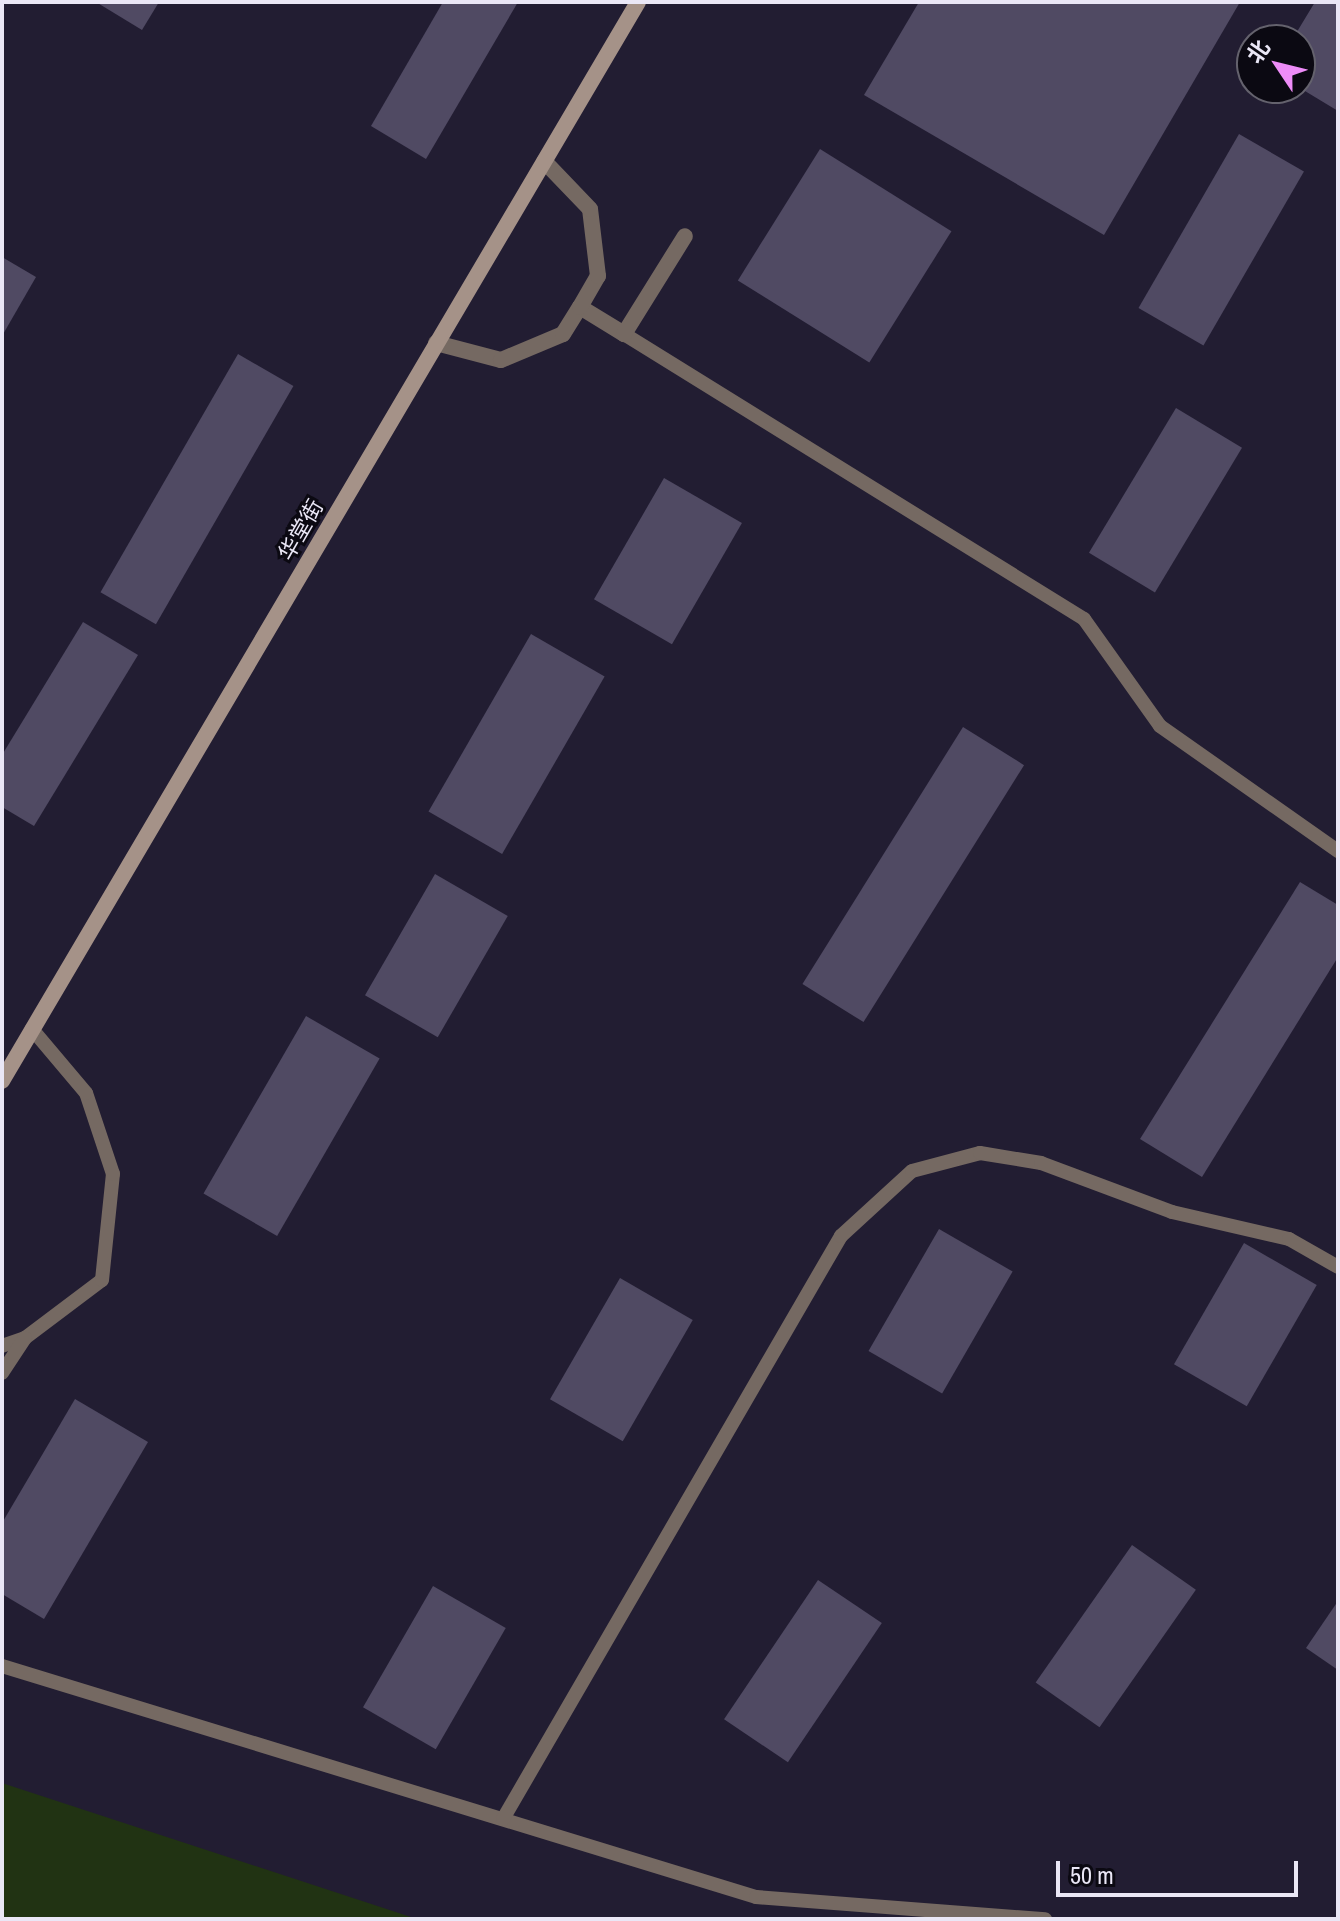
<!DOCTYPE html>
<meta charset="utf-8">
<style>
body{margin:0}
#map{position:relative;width:1340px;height:1921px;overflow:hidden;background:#221d32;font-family:"Archivo Narrow","Noto Sans SC",sans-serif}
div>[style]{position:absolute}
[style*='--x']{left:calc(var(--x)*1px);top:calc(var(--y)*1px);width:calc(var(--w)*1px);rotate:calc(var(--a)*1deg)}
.green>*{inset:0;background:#213313}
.building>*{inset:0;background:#504a63;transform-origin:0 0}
.lane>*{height:14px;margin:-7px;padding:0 7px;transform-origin:7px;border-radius:7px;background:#756962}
.street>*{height:16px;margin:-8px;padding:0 8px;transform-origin:8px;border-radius:8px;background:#756962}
.secondary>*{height:16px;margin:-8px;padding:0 8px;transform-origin:8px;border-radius:8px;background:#a59288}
span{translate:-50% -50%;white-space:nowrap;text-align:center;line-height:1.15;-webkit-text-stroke:6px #0b0912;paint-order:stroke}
.street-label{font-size:22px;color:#eae7f6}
.frame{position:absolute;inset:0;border:4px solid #eae7f6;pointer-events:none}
.north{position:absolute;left:1236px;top:24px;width:80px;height:80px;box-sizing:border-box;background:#0b0912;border:2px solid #64626d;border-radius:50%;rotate:305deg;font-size:22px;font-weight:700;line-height:32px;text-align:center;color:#eae7f6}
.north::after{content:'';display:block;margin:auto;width:28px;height:36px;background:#ee8cf8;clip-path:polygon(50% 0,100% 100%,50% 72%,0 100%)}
.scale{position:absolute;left:1056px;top:1861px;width:242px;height:36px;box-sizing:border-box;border:4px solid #eae7f6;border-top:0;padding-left:10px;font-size:24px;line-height:28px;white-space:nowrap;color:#eae7f6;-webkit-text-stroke:6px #0b0912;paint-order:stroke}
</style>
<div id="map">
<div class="green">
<i style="clip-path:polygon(2px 1783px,417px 1919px,2px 1919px)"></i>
</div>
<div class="building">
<i style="clip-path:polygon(96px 2px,159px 2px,142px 30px)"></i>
<i style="clip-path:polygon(443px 2px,518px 2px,426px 159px,371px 126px)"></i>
<i style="clip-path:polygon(919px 2px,1240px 2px,1104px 235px,864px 95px)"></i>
<i style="clip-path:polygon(1315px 2px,1338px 2px,1338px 111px,1300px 88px,1300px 40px,1292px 40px)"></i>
<i style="left:1239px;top:134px;width:75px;height:201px;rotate:30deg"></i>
<i style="left:820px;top:149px;width:155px;height:155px;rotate:32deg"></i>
<i style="clip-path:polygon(2px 257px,36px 277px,2px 336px)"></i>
<i style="left:238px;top:354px;width:64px;height:275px;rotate:30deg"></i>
<i style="left:1176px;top:408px;width:77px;height:169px;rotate:31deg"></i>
<i style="left:664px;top:478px;width:90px;height:140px;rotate:30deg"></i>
<i style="clip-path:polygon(83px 622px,138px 655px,34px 826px,2px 807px,2px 755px)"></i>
<i style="left:531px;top:634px;width:85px;height:205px;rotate:30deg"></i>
<i style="left:963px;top:727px;width:72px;height:303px;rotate:32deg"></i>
<i style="left:435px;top:874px;width:84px;height:140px;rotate:30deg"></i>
<i style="clip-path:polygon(1300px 882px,1338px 905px,1338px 957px,1202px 1177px,1140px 1139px)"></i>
<i style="left:306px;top:1016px;width:85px;height:205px;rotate:30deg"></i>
<i style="left:939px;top:1229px;width:85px;height:141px;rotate:30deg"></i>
<i style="left:1244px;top:1243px;width:84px;height:140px;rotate:30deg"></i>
<i style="left:620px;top:1278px;width:84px;height:140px;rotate:30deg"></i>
<i style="clip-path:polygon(75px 1399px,148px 1442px,44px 1619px,2px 1594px,2px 1523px)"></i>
<i style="left:1132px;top:1545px;width:78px;height:168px;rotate:35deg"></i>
<i style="left:818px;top:1580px;width:77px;height:168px;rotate:34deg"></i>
<i style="left:433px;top:1586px;width:84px;height:140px;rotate:30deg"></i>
<i style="clip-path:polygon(1338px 1601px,1338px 1670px,1306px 1648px)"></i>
</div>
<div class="lane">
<i style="--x:624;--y:334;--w:541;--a:31.78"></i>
<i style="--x:1084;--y:619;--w:131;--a:54.6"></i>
<i style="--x:1160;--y:726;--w:218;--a:35.1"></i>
<i style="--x:2;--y:1346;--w:24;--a:-19"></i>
<i style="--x:25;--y:1338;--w:96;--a:-37"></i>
<i style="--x:102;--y:1280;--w:107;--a:-84.1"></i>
<i style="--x:113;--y:1174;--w:85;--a:-108.4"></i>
<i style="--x:86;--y:1093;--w:84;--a:-130.2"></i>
<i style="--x:2;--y:1373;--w:42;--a:-56.7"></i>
<i style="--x:2;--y:1666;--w:789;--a:17.03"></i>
<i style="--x:756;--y:1897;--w:290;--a:4.4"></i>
<i style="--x:503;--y:1819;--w:674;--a:-59.9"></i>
<i style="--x:841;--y:1236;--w:96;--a:-42.5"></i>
<i style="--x:912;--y:1171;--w:70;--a:-14.8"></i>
<i style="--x:980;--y:1153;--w:62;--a:9.3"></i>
<i style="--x:1041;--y:1163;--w:140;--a:20.5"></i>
<i style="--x:1172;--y:1212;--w:120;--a:13"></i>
<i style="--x:1289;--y:1239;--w:56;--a:29.7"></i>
</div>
<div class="street">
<i style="--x:580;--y:307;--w:52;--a:31.5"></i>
<i style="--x:624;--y:334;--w:115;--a:-58.1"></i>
<i style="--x:436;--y:343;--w:67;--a:14.7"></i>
<i style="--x:501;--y:360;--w:67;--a:-22.8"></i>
<i style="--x:563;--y:334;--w:32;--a:-58"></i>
<i style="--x:580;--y:307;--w:36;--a:-60"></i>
<i style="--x:598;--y:276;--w:67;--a:-96.8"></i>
<i style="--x:590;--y:209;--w:66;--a:-133.8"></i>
</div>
<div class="secondary">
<i style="--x:2;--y:1081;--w:1252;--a:-59.48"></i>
</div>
<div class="street-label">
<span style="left:301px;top:530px;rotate:-60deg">华堂街</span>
</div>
<div class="frame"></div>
<div class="north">北</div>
<div class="scale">50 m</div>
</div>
